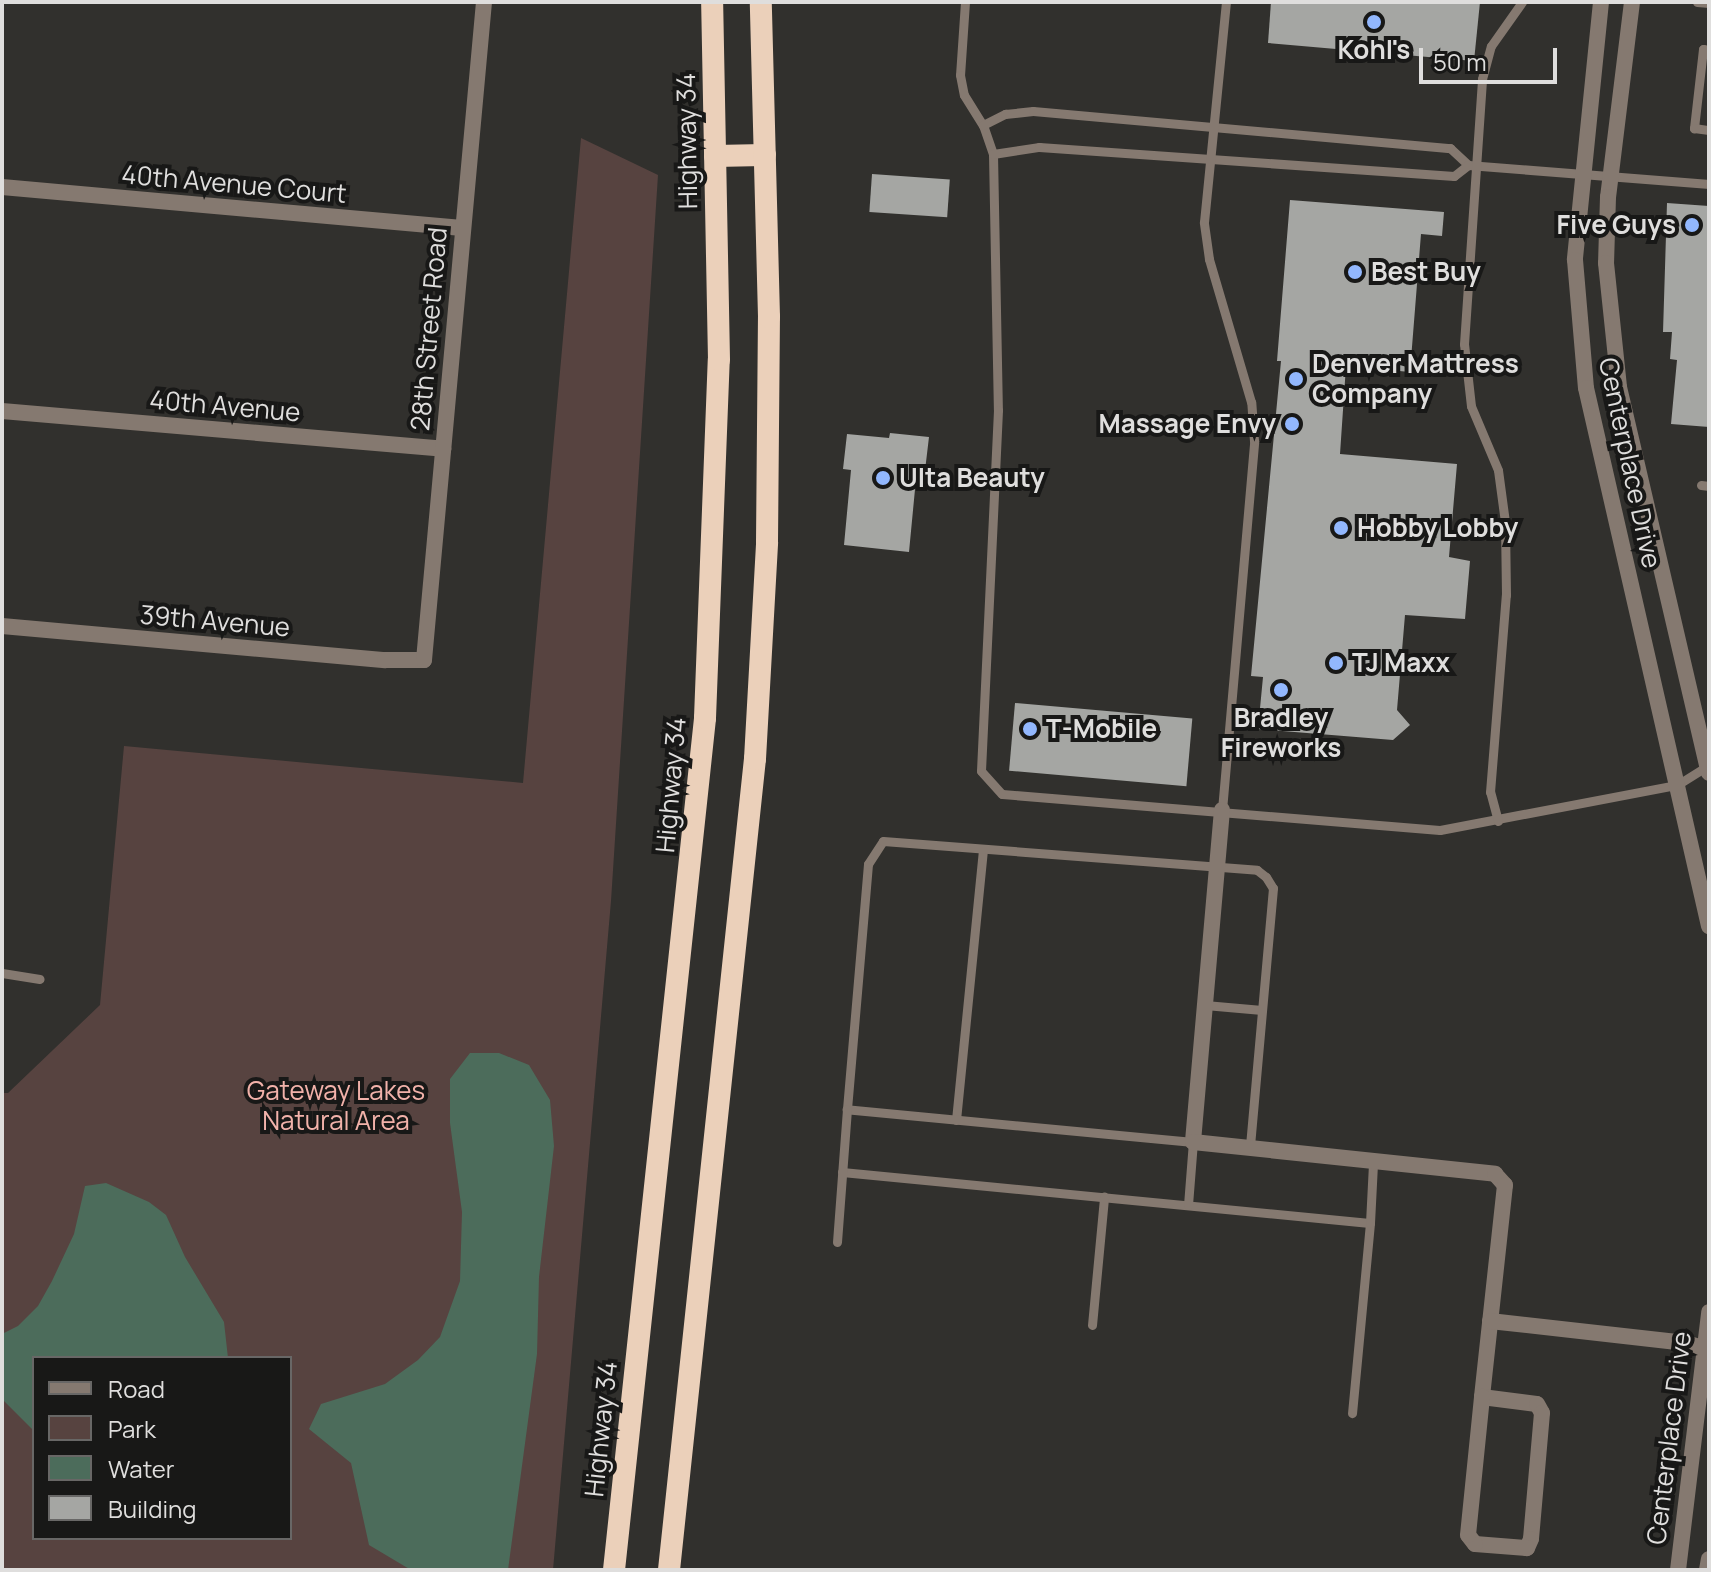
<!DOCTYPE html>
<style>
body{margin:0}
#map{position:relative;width:1711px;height:1572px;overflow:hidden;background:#31302d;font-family:Manrope,sans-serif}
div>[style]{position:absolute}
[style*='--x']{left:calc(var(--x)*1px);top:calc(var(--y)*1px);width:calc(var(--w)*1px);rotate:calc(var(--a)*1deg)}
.green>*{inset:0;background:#574340}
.water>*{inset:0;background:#4c6c5b}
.building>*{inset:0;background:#a5a6a3;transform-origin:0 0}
.service>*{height:9px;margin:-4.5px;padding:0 4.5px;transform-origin:4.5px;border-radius:4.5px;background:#857970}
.minor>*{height:16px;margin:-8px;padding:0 8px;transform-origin:8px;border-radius:8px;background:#857970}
.tertiary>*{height:16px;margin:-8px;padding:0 8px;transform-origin:8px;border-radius:8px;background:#857970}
.trunk>*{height:22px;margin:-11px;padding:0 11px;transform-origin:11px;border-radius:11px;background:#ebd0ba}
.dots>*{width:22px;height:22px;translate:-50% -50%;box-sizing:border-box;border:4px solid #181817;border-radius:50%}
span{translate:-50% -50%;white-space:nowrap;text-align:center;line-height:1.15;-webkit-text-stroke:8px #181817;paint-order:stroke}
.poi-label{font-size:26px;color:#dfdedd;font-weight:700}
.right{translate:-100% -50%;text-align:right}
.left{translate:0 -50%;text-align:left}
.street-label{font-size:26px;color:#dfdedd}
.park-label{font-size:26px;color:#f2b2aa}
.frame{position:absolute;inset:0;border:4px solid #dfdedd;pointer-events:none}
.legend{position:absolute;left:32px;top:1356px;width:260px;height:184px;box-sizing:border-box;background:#181817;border:2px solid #686766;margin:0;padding:10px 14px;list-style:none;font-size:24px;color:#dfdedd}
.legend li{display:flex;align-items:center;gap:16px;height:40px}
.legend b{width:40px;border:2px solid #686766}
.scale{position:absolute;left:1419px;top:48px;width:138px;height:36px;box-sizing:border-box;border:4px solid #dfdedd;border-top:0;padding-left:10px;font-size:24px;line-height:28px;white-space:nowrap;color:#dfdedd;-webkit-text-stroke:6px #181817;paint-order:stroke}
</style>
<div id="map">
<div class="green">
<i style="clip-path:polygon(evenodd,581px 138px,658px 175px,611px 901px,553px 1570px,2px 1570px,2px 1093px,8px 1093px,100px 1005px,124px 746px,523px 783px,581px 138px,34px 1358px,290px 1358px,290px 1538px,34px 1538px,34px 1358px)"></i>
</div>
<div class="water">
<i style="clip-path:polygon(470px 1053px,499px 1053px,529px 1065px,550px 1100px,554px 1146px,539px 1277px,537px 1354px,508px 1570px,411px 1570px,369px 1545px,351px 1463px,309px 1429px,321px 1404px,385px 1384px,418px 1360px,440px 1337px,460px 1281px,462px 1212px,450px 1123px,450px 1079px)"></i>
<i style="clip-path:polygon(106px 1183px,149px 1202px,166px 1215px,185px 1257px,224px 1322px,228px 1358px,34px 1358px,34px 1431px,2px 1399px,2px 1334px,18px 1326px,38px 1306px,52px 1281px,74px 1234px,85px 1186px)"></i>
</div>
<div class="building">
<i style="clip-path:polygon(1271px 2px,1480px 2px,1474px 61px,1268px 43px)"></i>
<i style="left:872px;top:174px;width:78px;height:38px;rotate:4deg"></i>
<i style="clip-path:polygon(1290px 200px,1444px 212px,1442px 236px,1421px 234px,1410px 372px,1346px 366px,1340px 454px,1457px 464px,1449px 557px,1470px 561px,1465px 619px,1405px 615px,1397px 710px,1410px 725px,1393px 740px,1258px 729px,1263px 677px,1251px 676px,1281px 361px,1277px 361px)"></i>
<i style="clip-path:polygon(1667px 203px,1709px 206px,1709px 427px,1671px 424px,1677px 360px,1670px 359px,1672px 332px,1663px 332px)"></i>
<i style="clip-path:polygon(890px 433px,929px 437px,924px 479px,916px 479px,909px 552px,844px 545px,851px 470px,843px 469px,847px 434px,889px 438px)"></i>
<i style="left:1015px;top:703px;width:178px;height:68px;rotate:5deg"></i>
</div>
<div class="service">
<i style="--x:965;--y:2;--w:73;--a:93.9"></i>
<i style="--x:960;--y:75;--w:20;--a:79"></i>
<i style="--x:964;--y:95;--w:36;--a:58"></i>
<i style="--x:983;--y:125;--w:31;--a:71"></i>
<i style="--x:993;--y:154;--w:256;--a:88.9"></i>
<i style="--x:998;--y:410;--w:361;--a:92.7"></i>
<i style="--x:981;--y:771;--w:31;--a:48"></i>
<i style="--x:1002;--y:794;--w:439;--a:4.7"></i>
<i style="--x:1440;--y:830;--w:241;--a:-10.8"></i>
<i style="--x:1677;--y:785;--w:38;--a:-32"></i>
<i style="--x:1697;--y:2;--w:12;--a:5"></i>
<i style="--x:1709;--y:50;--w:6;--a:-171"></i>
<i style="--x:1703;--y:49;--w:80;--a:96.5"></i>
<i style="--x:1694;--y:128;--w:15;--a:8"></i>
<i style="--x:983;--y:125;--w:25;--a:-27"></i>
<i style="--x:1005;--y:114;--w:28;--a:-6"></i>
<i style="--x:1033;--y:111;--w:419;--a:5.1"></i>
<i style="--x:1450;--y:148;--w:25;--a:43"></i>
<i style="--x:1468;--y:165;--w:242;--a:4.5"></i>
<i style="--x:993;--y:154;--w:47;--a:-8.7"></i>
<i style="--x:1039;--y:147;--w:416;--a:4"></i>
<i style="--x:1454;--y:176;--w:18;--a:-38"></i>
<i style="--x:1701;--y:485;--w:8;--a:7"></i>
<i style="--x:1222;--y:810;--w:370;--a:-85"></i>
<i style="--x:1254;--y:441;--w:39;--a:-94"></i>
<i style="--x:1251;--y:402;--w:149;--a:-106.4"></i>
<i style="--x:1209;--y:259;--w:37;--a:-98"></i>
<i style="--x:1204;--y:222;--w:221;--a:-84.3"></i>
<i style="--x:1498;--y:821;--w:30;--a:-105"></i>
<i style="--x:1490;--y:792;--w:198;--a:-85.4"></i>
<i style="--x:1506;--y:595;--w:73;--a:-90.8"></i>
<i style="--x:1505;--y:522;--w:52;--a:-97.7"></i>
<i style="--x:1498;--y:470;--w:69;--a:-112.9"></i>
<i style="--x:1471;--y:406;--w:62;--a:-96.4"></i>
<i style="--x:1464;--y:344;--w:266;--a:-86.1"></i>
<i style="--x:1482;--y:79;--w:34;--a:-75"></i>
<i style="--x:1491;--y:46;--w:54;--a:-54.8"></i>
<i style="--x:2;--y:973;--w:38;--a:9"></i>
<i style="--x:1205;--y:1005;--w:57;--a:5"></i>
<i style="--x:956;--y:1120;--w:271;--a:-84.3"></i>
<i style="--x:842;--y:1172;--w:530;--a:5.52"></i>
<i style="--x:1370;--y:1223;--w:191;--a:95.4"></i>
<i style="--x:1188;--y:1205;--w:63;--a:-85.5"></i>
<i style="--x:1193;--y:1142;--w:348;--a:-174.6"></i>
<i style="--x:847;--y:1109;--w:246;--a:-85.1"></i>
<i style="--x:868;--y:864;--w:27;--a:-57"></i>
<i style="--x:883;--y:841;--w:375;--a:4.4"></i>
<i style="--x:1257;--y:870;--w:11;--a:38"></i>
<i style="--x:1266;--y:877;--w:13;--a:58"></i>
<i style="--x:1273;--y:888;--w:261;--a:95.1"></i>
<i style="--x:1370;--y:1223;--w:60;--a:-87.1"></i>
<i style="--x:837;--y:1242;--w:133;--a:-85.7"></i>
<i style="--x:1092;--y:1325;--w:129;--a:-84.6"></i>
</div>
<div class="minor">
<i style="--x:2;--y:187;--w:462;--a:5.1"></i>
<i style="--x:2;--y:411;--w:443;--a:4.9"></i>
<i style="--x:2;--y:626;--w:385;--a:5.1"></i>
<i style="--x:385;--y:660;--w:39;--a:0"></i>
<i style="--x:424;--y:660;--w:661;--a:-84.79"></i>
<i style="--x:1222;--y:810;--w:333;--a:95"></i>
<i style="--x:1193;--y:1142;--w:304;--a:6"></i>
<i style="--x:1495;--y:1174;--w:15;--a:48"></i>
<i style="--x:1505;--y:1185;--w:213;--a:96.2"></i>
<i style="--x:1482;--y:1397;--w:55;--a:7.3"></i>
<i style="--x:1537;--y:1404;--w:10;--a:61"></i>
<i style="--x:1542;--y:1413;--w:126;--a:95"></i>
<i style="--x:1531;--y:1539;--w:10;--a:114"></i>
<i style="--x:1527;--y:1548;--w:52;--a:-175.6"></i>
<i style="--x:1475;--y:1544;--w:11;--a:-128"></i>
<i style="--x:1468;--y:1535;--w:139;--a:-84.2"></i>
<i style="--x:1490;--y:1321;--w:197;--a:6.4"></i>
<i style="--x:1686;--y:1343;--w:24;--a:17"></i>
</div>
<div class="tertiary">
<i style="--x:1601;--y:2;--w:259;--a:95.8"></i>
<i style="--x:1575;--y:260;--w:128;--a:85.1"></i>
<i style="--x:1586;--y:388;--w:552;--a:77.12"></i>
<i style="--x:1632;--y:2;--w:196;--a:97"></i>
<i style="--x:1608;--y:197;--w:66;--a:91.7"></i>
<i style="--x:1606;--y:263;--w:125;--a:84"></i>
<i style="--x:1619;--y:387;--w:396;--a:76.9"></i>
<i style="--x:1678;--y:1570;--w:260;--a:-83.1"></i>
<i style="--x:1707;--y:1570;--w:11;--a:-80"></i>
</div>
<div class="trunk">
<i style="--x:715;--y:156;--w:50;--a:-1.1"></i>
<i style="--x:614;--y:1570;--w:857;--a:-83.9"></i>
<i style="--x:705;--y:718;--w:358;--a:-87.8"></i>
<i style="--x:719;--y:360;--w:358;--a:-91.1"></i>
<i style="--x:669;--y:1570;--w:816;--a:-83.95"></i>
<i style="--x:755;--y:759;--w:217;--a:-86.8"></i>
<i style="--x:767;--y:542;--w:225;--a:-89.5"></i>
<i style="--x:769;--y:317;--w:315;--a:-91.5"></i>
</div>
<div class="dots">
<i style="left:1374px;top:22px;background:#92b7fd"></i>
<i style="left:1692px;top:225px;background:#92b7fd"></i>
<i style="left:1355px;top:272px;background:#92b7fd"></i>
<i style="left:1296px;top:379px;background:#92b7fd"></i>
<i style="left:1292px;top:424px;background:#92b7fd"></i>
<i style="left:883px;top:478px;background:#92b7fd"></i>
<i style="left:1341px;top:528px;background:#92b7fd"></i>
<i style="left:1336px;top:663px;background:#92b7fd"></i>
<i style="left:1281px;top:690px;background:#92b7fd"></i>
<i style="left:1030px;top:729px;background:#92b7fd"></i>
</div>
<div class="poi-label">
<span style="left:1374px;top:50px">Kohl's</span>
<span class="right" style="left:1676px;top:225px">Five Guys</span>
<span class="left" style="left:1371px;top:272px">Best Buy</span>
<span class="left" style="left:1312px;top:379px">Denver Mattress<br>Company</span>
<span class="right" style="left:1276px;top:424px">Massage Envy</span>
<span class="left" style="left:899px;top:478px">Ulta Beauty</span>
<span class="left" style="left:1357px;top:528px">Hobby Lobby</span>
<span class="left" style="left:1352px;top:663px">TJ Maxx</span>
<span style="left:1281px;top:733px">Bradley<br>Fireworks</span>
<span class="left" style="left:1046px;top:729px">T-Mobile</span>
</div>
<div class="street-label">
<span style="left:687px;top:141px;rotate:-91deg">Highway 34</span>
<span style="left:234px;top:184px;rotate:5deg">40th Avenue Court</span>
<span style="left:429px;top:329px;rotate:-85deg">28th Street Road</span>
<span style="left:225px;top:406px;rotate:5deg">40th Avenue</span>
<span style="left:1630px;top:463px;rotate:78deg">Centerplace Drive</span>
<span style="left:215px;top:621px;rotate:5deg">39th Avenue</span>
<span style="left:671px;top:785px;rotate:-85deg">Highway 34</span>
<span style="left:601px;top:1429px;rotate:-84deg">Highway 34</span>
<span style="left:1669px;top:1438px;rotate:-83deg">Centerplace Drive</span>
</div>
<div class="park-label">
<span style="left:336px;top:1106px">Gateway Lakes<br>Natural Area</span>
</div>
<div class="frame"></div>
<ul class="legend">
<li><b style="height:10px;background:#857970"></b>Road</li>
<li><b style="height:22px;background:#574340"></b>Park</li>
<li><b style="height:22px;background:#4c6c5b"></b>Water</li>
<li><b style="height:22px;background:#a5a6a3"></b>Building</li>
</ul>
<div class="scale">50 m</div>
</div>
